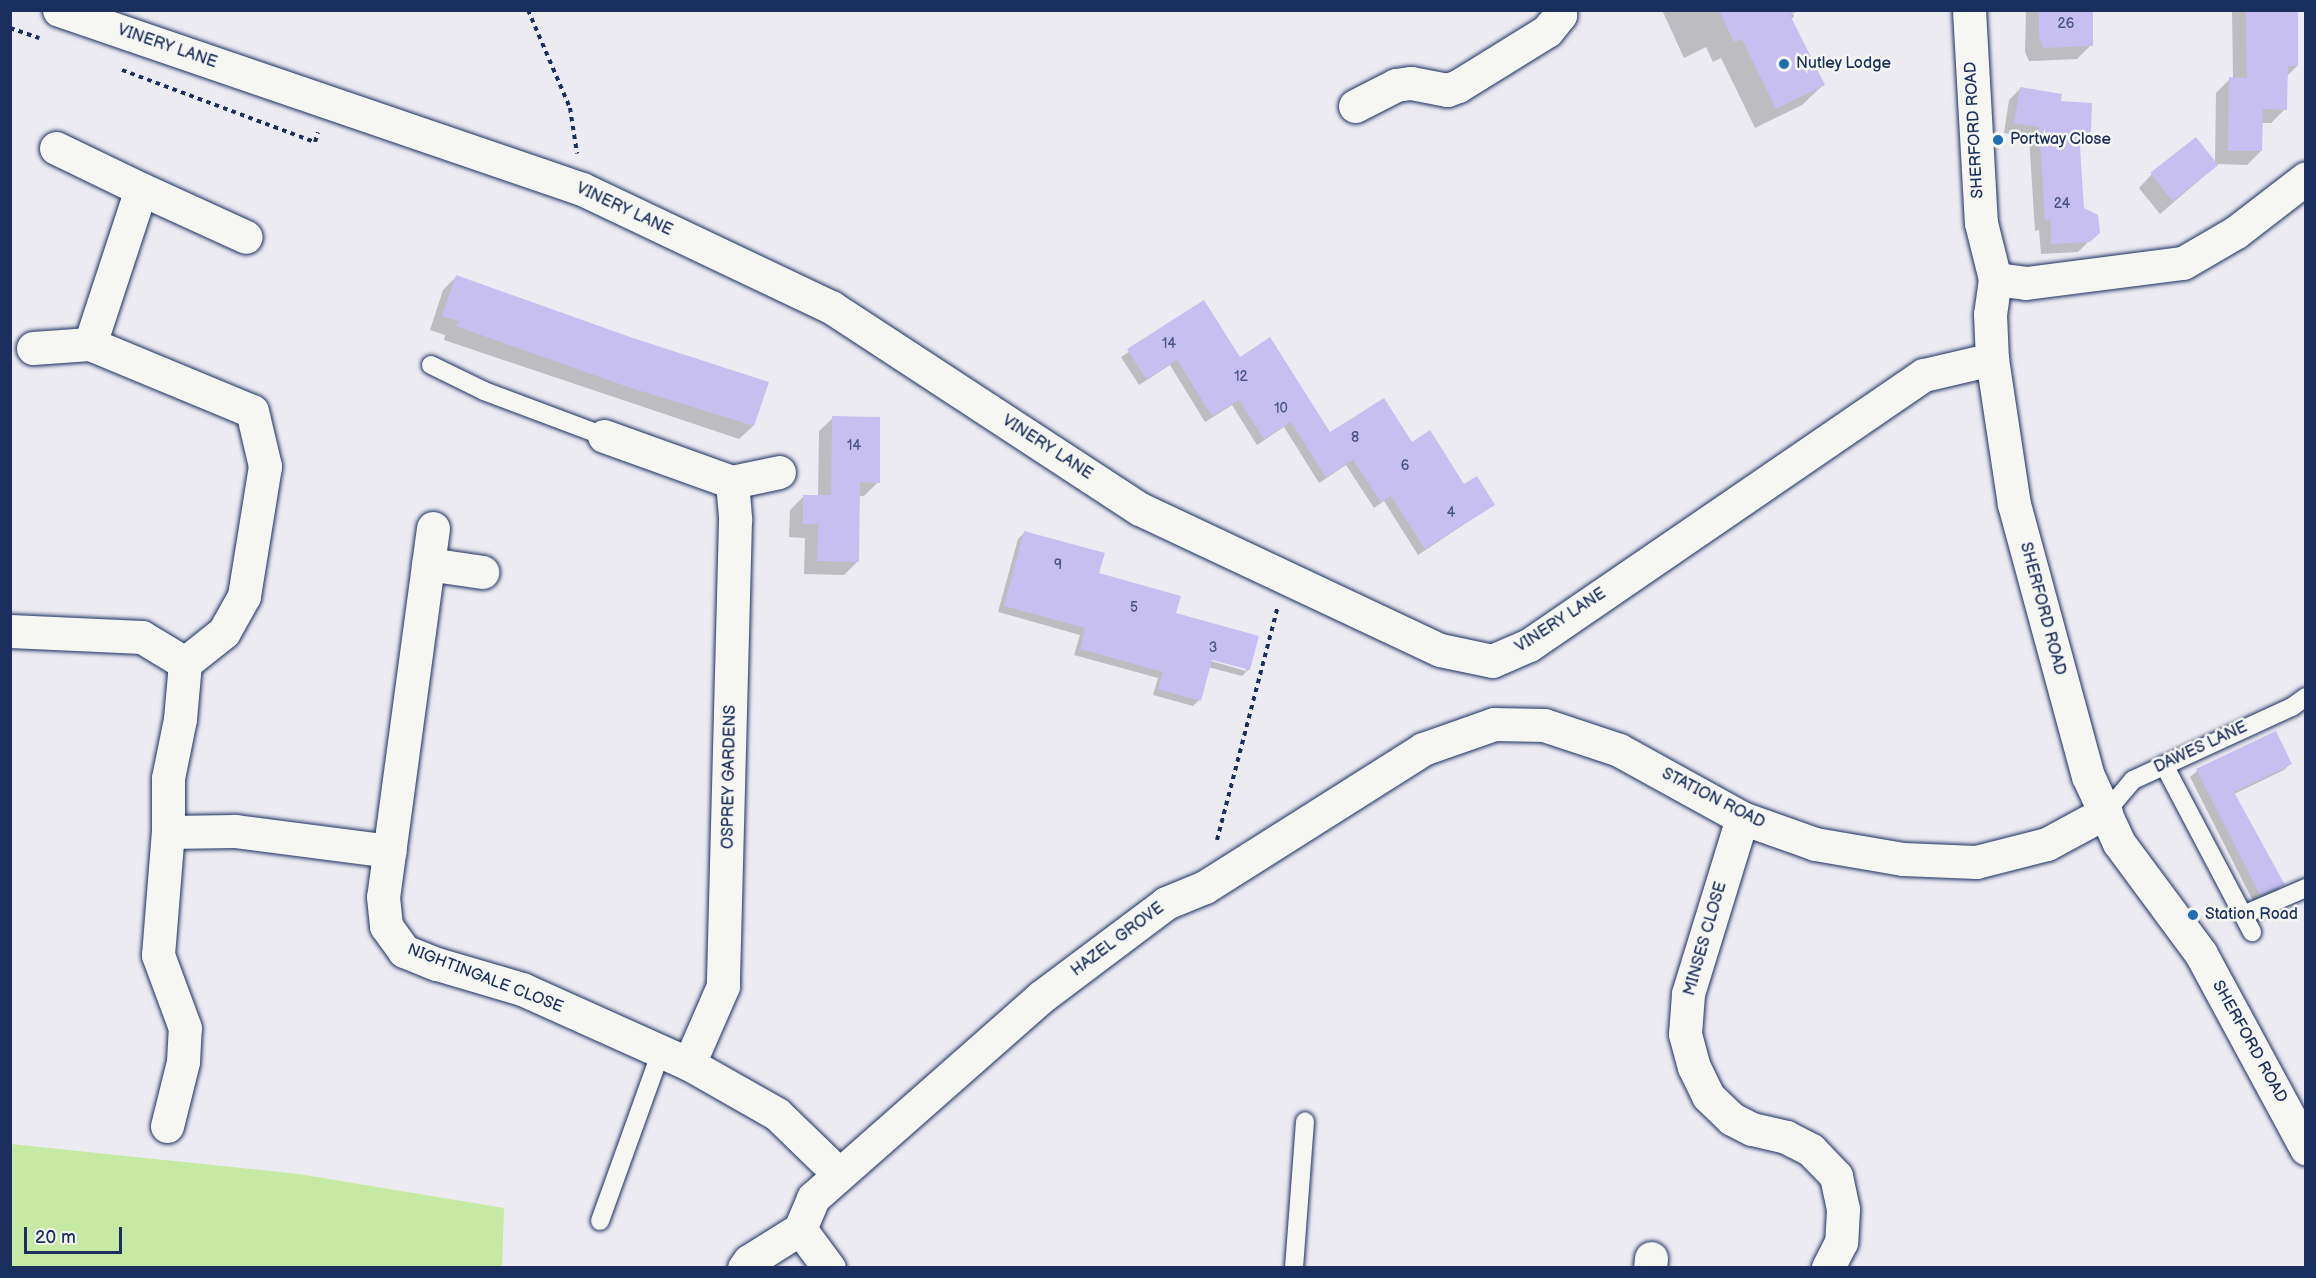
<!DOCTYPE html>
<style>
body{margin:0}
#map{position:relative;width:2316px;height:1278px;overflow:hidden;background:#edebf2;font-family:"Balsamiq Sans",sans-serif}
div>[style]{position:absolute}
[style*='--x']{left:calc(var(--x)*1px);top:calc(var(--y)*1px);width:calc(var(--w)*1px);rotate:calc(var(--a)*1deg)}
.green>*{inset:0;background:#c6eaa3}
.shadow>*{inset:0;background:#0003}
.building>*{inset:0;background:#c8bff1;transform-origin:0 0}
.path>*{height:4px;margin-top:-2px;transform-origin:0;background:repeating-linear-gradient(90deg,#1b2f5e 0 4.5px,transparent 0 9px)}
.roads{filter:drop-shadow(0 0 2px #1b2f5e) drop-shadow(0 0 2px #1b2f5e)}
.lane>*{height:18px;margin:-9px;padding:0 9px;transform-origin:9px;border-radius:9px;background:#f6f6f2}
.street>*{height:33px;margin:-16.5px;padding:0 16.5px;transform-origin:16.5px;border-radius:16.5px;background:#f6f6f2}
.dots>*{width:16px;height:16px;translate:-50% -50%;box-sizing:border-box;border:3px solid #f6f6f2;border-radius:50%}
span{translate:-50% -50%;white-space:nowrap;text-align:center;line-height:1.15;-webkit-text-stroke:5px #f6f6f2;paint-order:stroke}
.number-label{font-size:14px;color:#465383}
.number-label span{-webkit-text-stroke-width:0}
.street-label{font-size:16px;color:#1b2f5e}
.poi-label{font-size:16px;color:#1b2f5e}
.left{translate:0 -50%;text-align:left}
.frame{position:absolute;inset:0;border:12px solid #1b2f5e;pointer-events:none}
.scale{position:absolute;left:24px;top:1227px;width:98px;height:27px;box-sizing:border-box;border:3px solid #1b2f5e;border-top:0;padding-left:8px;font-size:18px;line-height:21px;white-space:nowrap;color:#1b2f5e;-webkit-text-stroke:4px #f6f6f2;paint-order:stroke}
</style>
<div id="map">
<div class="green">
<i style="clip-path:polygon(11px 1144px,299px 1174px,504px 1208px,502px 1267px,11px 1267px)"></i>
</div>
<div class="shadow">
<i style="clip-path:polygon(1662px 10px,1791px 10px,1794px 16px,1791px 20px,1823px 85px,1802px 105px,1755px 128px,1721px 58px,1713px 62px,1706px 47px,1684px 58px)"></i>
<i style="clip-path:polygon(2026px 10px,2092px 10px,2091px 45px,2077px 59px,2029px 61px,2025px 52px)"></i>
<i style="clip-path:polygon(2232px 10px,2297px 10px,2297px 66px,2286px 77px,2285px 109px,2271px 123px,2261px 123px,2261px 151px,2247px 165px,2218px 164px,2160px 214px,2139px 188px,2152px 174px,2215px 163px,2216px 93px,2230px 79px,2233px 79px)"></i>
<i style="clip-path:polygon(2020px 89px,2059px 103px,2090px 131px,2078px 142px,2083px 209px,2098px 232px,2078px 252px,2041px 254px,2039px 230px,2035px 231px,2029px 137px,2004px 133px,2009px 100px)"></i>
<i style="clip-path:polygon(456px 277px,633px 339px,767px 382px,753px 426px,739px 439px,444px 340px,445px 335px,430px 330px,443px 290px)"></i>
<i style="clip-path:polygon(1203px 303px,1239px 359px,1330px 434px,1411px 444px,1464px 486px,1493px 505px,1418px 555px,1384px 501px,1374px 508px,1346px 465px,1319px 483px,1284px 427px,1257px 445px,1232px 405px,1205px 422px,1170px 365px,1139px 385px,1121px 357px)"></i>
<i style="clip-path:polygon(833px 418px,878px 482px,864px 496px,858px 496px,858px 561px,844px 575px,804px 574px,805px 538px,789px 537px,790px 510px,804px 496px,818px 497px,819px 431px)"></i>
<i style="clip-path:polygon(evenodd,1025px 532px,1103px 554px,1097px 574px,1179px 597px,1174px 614px,1258px 637px,1249px 669px,1242px 676px,1208px 667px,1199px 700px,1193px 706px,1153px 695px,1158px 678px,1074px 655px,1080px 635px,998px 612px,1018px 539px,1025px 532px,1205px 656px,1246px 668px,1246px 671px,1204px 659px,1205px 656px)"></i>
<i style="clip-path:polygon(2276px 733px,2290px 764px,2284px 770px,2234px 794px,2283px 885px,2276px 891px,2253px 901px,2190px 777px,2197px 771px)"></i>
</div>
<div class="building">
<i style="clip-path:polygon(1719px 10px,1800px 10px,1790px 15px,1825px 85px,1776px 109px,1742px 39px,1734px 42px)"></i>
<i style="clip-path:polygon(2039px 10px,2093px 10px,2093px 46px,2043px 48px,2039px 37px)"></i>
<i style="clip-path:polygon(2246px 10px,2298px 10px,2298px 66px,2288px 66px,2287px 110px,2263px 109px,2262px 151px,2228px 151px,2229px 77px,2247px 78px)"></i>
<i style="clip-path:polygon(2020px 87px,2062px 94px,2061px 101px,2092px 103px,2091px 132px,2079px 132px,2084px 208px,2098px 215px,2100px 233px,2090px 242px,2051px 244px,2050px 220px,2045px 220px,2039px 127px,2014px 123px)"></i>
<i style="left:2196px;top:137px;width:36px;height:58px;rotate:52deg"></i>
<i style="clip-path:polygon(456px 275px,633px 338px,769px 382px,754px 426px,628px 387px,456px 326px,458px 321px,442px 316px)"></i>
<i style="clip-path:polygon(1204px 300px,1240px 357px,1270px 337px,1330px 432px,1384px 398px,1412px 442px,1430px 430px,1464px 484px,1477px 476px,1495px 505px,1425px 549px,1391px 496px,1381px 502px,1353px 460px,1326px 477px,1291px 422px,1264px 439px,1239px 400px,1212px 416px,1177px 360px,1146px 379px,1127px 349px)"></i>
<i style="clip-path:polygon(832px 416px,880px 417px,880px 483px,860px 482px,859px 562px,817px 561px,818px 524px,803px 524px,803px 495px,831px 495px)"></i>
<i style="clip-path:polygon(1024px 531px,1105px 553px,1099px 573px,1181px 596px,1176px 613px,1259px 636px,1250px 670px,1212px 660px,1201px 701px,1158px 689px,1163px 672px,1080px 649px,1085px 628px,1004px 606px)"></i>
<i style="clip-path:polygon(2276px 731px,2292px 764px,2234px 792px,2285px 885px,2260px 895px,2196px 769px)"></i>
</div>
<div class="path">
<i style="--x:528;--y:10;--w:107;--a:66.8"></i>
<i style="--x:570;--y:108;--w:46;--a:81.2"></i>
<i style="--x:10;--y:28;--w:31;--a:19"></i>
<i style="--x:122;--y:70;--w:206;--a:20.5"></i>
<i style="--x:315;--y:142;--w:10;--a:-73"></i>
<i style="--x:1217;--y:840;--w:239;--a:-75.4"></i>
</div>
<div class="roads">
<div class="lane">
<i style="--x:431;--y:365;--w:59;--a:26.1"></i>
<i style="--x:484;--y:391;--w:128;--a:20.6"></i>
<i style="--x:2164;--y:765;--w:189;--a:62.2"></i>
<i style="--x:2106;--y:812;--w:42;--a:-49.8"></i>
<i style="--x:2133;--y:780;--w:175;--a:-24.7"></i>
<i style="--x:2292;--y:707;--w:17;--a:-36"></i>
<i style="--x:2243;--y:915;--w:69;--a:-23.2"></i>
<i style="--x:600;--y:1221;--w:180;--a:-70.2"></i>
<i style="--x:1294;--y:1268;--w:147;--a:-85.7"></i>
</div>
<div class="street">
<i style="--x:59;--y:10;--w:553;--a:18.89"></i>
<i style="--x:582;--y:189;--w:276;--a:25.4"></i>
<i style="--x:831;--y:307;--w:369;--a:33.2"></i>
<i style="--x:1140;--y:509;--w:331;--a:25.2"></i>
<i style="--x:1440;--y:650;--w:53;--a:11.9"></i>
<i style="--x:1492;--y:661;--w:40;--a:-23.4"></i>
<i style="--x:1529;--y:645;--w:478;--a:-34.4"></i>
<i style="--x:1924;--y:375;--w:70;--a:-13.2"></i>
<i style="--x:1969;--y:10;--w:213;--a:86.8"></i>
<i style="--x:1981;--y:223;--w:58;--a:76"></i>
<i style="--x:1995;--y:279;--w:35;--a:98"></i>
<i style="--x:1990;--y:314;--w:45;--a:87.5"></i>
<i style="--x:1992;--y:359;--w:147;--a:81.4"></i>
<i style="--x:2014;--y:504;--w:282;--a:74.8"></i>
<i style="--x:2088;--y:776;--w:74;--a:65.2"></i>
<i style="--x:2119;--y:843;--w:138;--a:53.5"></i>
<i style="--x:2201;--y:954;--w:221;--a:61.6"></i>
<i style="--x:1355;--y:106;--w:46;--a:-27.1"></i>
<i style="--x:1396;--y:85;--w:15;--a:-8"></i>
<i style="--x:1411;--y:83;--w:37;--a:11"></i>
<i style="--x:1447;--y:90;--w:12;--a:-20"></i>
<i style="--x:1458;--y:86;--w:105;--a:-31.7"></i>
<i style="--x:1547;--y:31;--w:21;--a:-51"></i>
<i style="--x:1560;--y:15;--w:5;--a:-112"></i>
<i style="--x:56;--y:148;--w:94;--a:25.8"></i>
<i style="--x:1995;--y:279;--w:31;--a:7"></i>
<i style="--x:2026;--y:283;--w:158;--a:-7.3"></i>
<i style="--x:2183;--y:263;--w:61;--a:-30.3"></i>
<i style="--x:2236;--y:232;--w:88;--a:-37.6"></i>
<i style="--x:90;--y:344;--w:163;--a:-71.8"></i>
<i style="--x:141;--y:189;--w:115;--a:24.6"></i>
<i style="--x:33;--y:348;--w:57;--a:-4"></i>
<i style="--x:90;--y:344;--w:175;--a:22.5"></i>
<i style="--x:252;--y:411;--w:57;--a:76.7"></i>
<i style="--x:265;--y:466;--w:132;--a:99.2"></i>
<i style="--x:244;--y:596;--w:41;--a:119.1"></i>
<i style="--x:224;--y:632;--w:50;--a:141.5"></i>
<i style="--x:185;--y:663;--w:56;--a:95.1"></i>
<i style="--x:180;--y:719;--w:60;--a:101.5"></i>
<i style="--x:168;--y:778;--w:54;--a:90"></i>
<i style="--x:168;--y:832;--w:67;--a:-0.9"></i>
<i style="--x:235;--y:831;--w:156;--a:7.4"></i>
<i style="--x:604;--y:436;--w:136;--a:19.8"></i>
<i style="--x:732;--y:482;--w:38;--a:85"></i>
<i style="--x:735;--y:520;--w:466;--a:91.5"></i>
<i style="--x:723;--y:986;--w:85;--a:113.6"></i>
<i style="--x:732;--y:482;--w:48;--a:-12"></i>
<i style="--x:433;--y:528;--w:372;--a:97.7"></i>
<i style="--x:383;--y:897;--w:29;--a:84"></i>
<i style="--x:386;--y:926;--w:31;--a:54"></i>
<i style="--x:404;--y:951;--w:35;--a:22"></i>
<i style="--x:437;--y:964;--w:89;--a:16.4"></i>
<i style="--x:522;--y:989;--w:183;--a:24.2"></i>
<i style="--x:689;--y:1064;--w:101;--a:29.6"></i>
<i style="--x:777;--y:1114;--w:86;--a:44.1"></i>
<i style="--x:428;--y:564;--w:55;--a:8.4"></i>
<i style="--x:10;--y:631;--w:132;--a:2.6"></i>
<i style="--x:142;--y:637;--w:50;--a:31.2"></i>
<i style="--x:1742;--y:818;--w:184;--a:107.1"></i>
<i style="--x:1688;--y:994;--w:40;--a:94.3"></i>
<i style="--x:1685;--y:1034;--w:34;--a:75"></i>
<i style="--x:1694;--y:1067;--w:32;--a:64"></i>
<i style="--x:1708;--y:1096;--w:33;--a:44"></i>
<i style="--x:1732;--y:1119;--w:22;--a:27"></i>
<i style="--x:1752;--y:1129;--w:35;--a:13"></i>
<i style="--x:1786;--y:1137;--w:28;--a:27"></i>
<i style="--x:1811;--y:1150;--w:36;--a:46"></i>
<i style="--x:1836;--y:1176;--w:34;--a:78"></i>
<i style="--x:1843;--y:1209;--w:33;--a:93"></i>
<i style="--x:1841;--y:1242;--w:29;--a:117"></i>
<i style="--x:167;--y:1126;--w:66;--a:-76"></i>
<i style="--x:183;--y:1062;--w:34;--a:-87"></i>
<i style="--x:185;--y:1028;--w:78;--a:-110.3"></i>
<i style="--x:158;--y:955;--w:123;--a:-85.4"></i>
<i style="--x:744;--y:1268;--w:9;--a:-54"></i>
<i style="--x:749;--y:1261;--w:60;--a:-32.1"></i>
<i style="--x:829;--y:1268;--w:49;--a:-126.6"></i>
<i style="--x:800;--y:1229;--w:34;--a:-67"></i>
<i style="--x:813;--y:1198;--w:304;--a:-41.4"></i>
<i style="--x:1041;--y:997;--w:156;--a:-36.9"></i>
<i style="--x:1166;--y:903;--w:42;--a:-22.3"></i>
<i style="--x:1205;--y:887;--w:258;--a:-32.3"></i>
<i style="--x:1423;--y:749;--w:75;--a:-19.4"></i>
<i style="--x:1494;--y:724;--w:50;--a:1.1"></i>
<i style="--x:1544;--y:725;--w:79;--a:18.4"></i>
<i style="--x:1619;--y:750;--w:141;--a:28.9"></i>
<i style="--x:1742;--y:818;--w:77;--a:19.6"></i>
<i style="--x:1815;--y:844;--w:89;--a:9.7"></i>
<i style="--x:1903;--y:859;--w:73;--a:2.4"></i>
<i style="--x:1976;--y:862;--w:73;--a:-14.2"></i>
<i style="--x:2047;--y:844;--w:67;--a:-28.5"></i>
<i style="--x:1650;--y:1268;--w:10;--a:-84"></i>
</div>
</div>
<div class="dots">
<i style="left:1784px;top:64px;background:#1f6fb2"></i>
<i style="left:1998px;top:140px;background:#1f6fb2"></i>
<i style="left:2193px;top:915px;background:#1f6fb2"></i>
</div>
<div class="number-label">
<span style="left:2066px;top:24px">26</span>
<span style="left:2062px;top:204px">24</span>
<span style="left:1169px;top:344px">14</span>
<span style="left:1241px;top:377px">12</span>
<span style="left:1281px;top:409px">10</span>
<span style="left:1355px;top:438px">8</span>
<span style="left:854px;top:446px">14</span>
<span style="left:1405px;top:466px">6</span>
<span style="left:1451px;top:513px">4</span>
<span style="left:1058px;top:565px">9</span>
<span style="left:1134px;top:608px">5</span>
<span style="left:1213px;top:648px">3</span>
</div>
<div class="street-label">
<span style="left:167px;top:47px;rotate:19deg">VINERY LANE</span>
<span style="left:1975px;top:130px;rotate:-93deg">SHERFORD ROAD</span>
<span style="left:624px;top:210px;rotate:25deg">VINERY LANE</span>
<span style="left:1047px;top:448px;rotate:33deg">VINERY LANE</span>
<span style="left:2042px;top:609px;rotate:75deg">SHERFORD ROAD</span>
<span style="left:1561px;top:621px;rotate:-33deg">VINERY LANE</span>
<span style="left:2201px;top:748px;rotate:-25deg">DAWES LANE</span>
<span style="left:730px;top:777px;rotate:-89deg">OSPREY GARDENS</span>
<span style="left:1713px;top:799px;rotate:27deg">STATION ROAD</span>
<span style="left:1706px;top:939px;rotate:-74deg">MINSES CLOSE</span>
<span style="left:1118px;top:940px;rotate:-37deg">HAZEL GROVE</span>
<span style="left:485px;top:979px;rotate:21deg">NIGHTINGALE CLOSE</span>
<span style="left:2249px;top:1042px;rotate:61deg">SHERFORD ROAD</span>
</div>
<div class="poi-label">
<span class="left" style="left:1796px;top:64px">Nutley Lodge</span>
<span class="left" style="left:2010px;top:140px">Portway Close</span>
<span class="left" style="left:2205px;top:915px">Station Road</span>
</div>
<div class="frame"></div>
<div class="scale">20 m</div>
</div>
